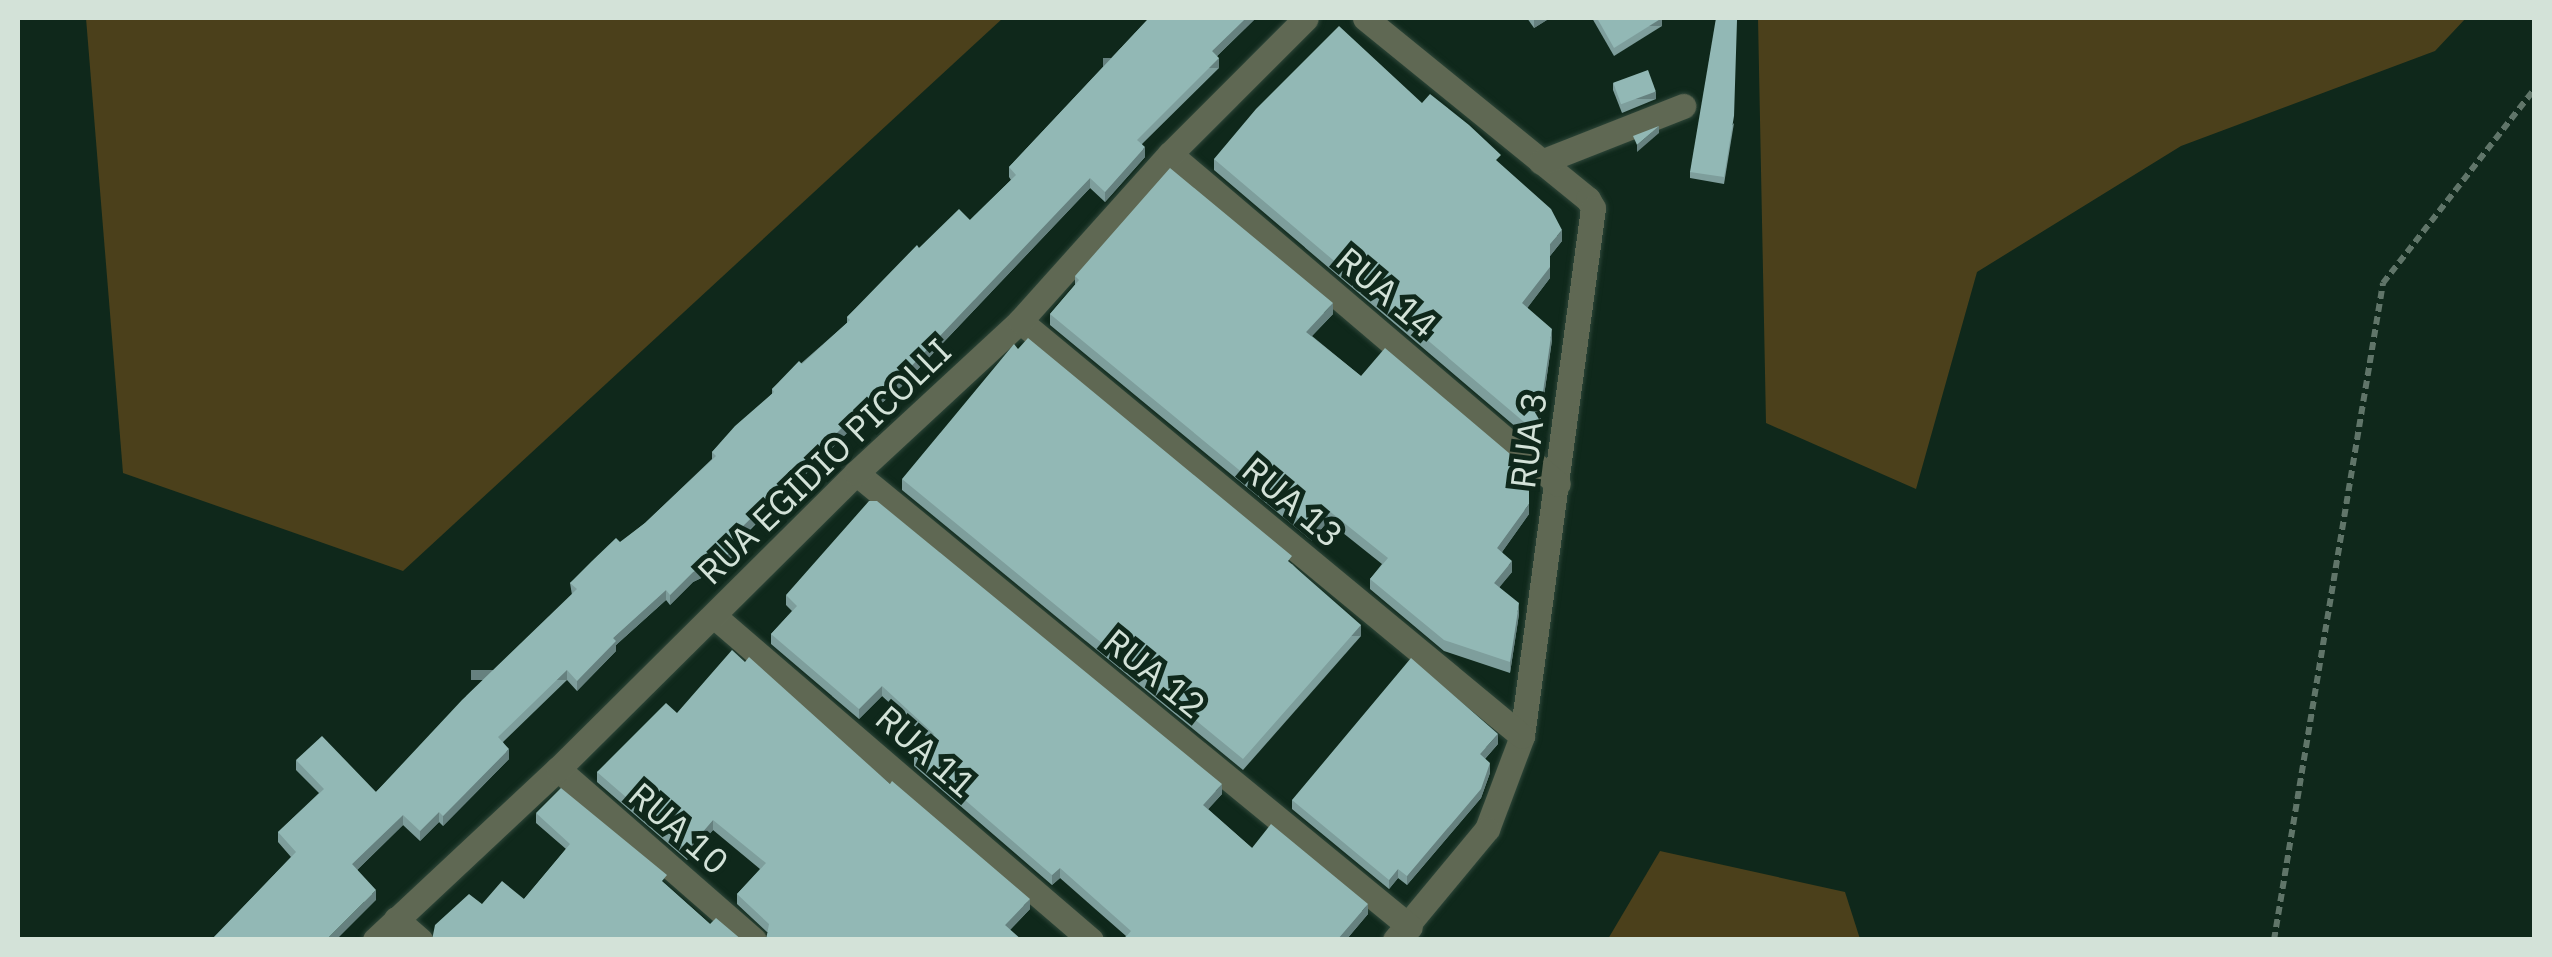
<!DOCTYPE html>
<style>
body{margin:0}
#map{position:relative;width:2552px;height:957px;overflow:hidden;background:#0f281b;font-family:"IBM Plex Sans",sans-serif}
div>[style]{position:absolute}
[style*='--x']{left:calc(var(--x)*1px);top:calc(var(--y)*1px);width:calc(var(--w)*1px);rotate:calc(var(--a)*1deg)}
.green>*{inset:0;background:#4b401b}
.path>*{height:6px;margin-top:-3px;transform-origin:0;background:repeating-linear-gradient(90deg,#607569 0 8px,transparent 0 13px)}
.roads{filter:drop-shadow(0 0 2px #2e4639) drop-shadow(0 0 2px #2e4639)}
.minor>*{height:25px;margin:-12.5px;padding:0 12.5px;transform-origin:12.5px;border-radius:12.5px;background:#5f6853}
.wall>*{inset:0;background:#7e9e9c}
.shaded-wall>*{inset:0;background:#66817f;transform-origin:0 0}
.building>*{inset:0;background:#92b8b5;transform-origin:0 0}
span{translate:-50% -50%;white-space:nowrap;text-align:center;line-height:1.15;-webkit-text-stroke:10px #0f281b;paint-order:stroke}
.street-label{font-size:35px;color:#d3e2d8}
.frame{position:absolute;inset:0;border:20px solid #d3e2d8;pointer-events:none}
</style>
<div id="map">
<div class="green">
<i style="clip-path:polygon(86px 18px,1003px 18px,403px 571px,123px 473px)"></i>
<i style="clip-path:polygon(1758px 18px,2466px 18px,2435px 51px,2181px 146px,1977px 272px,1916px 489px,1766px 423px)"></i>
<i style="clip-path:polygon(1660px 851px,1845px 892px,1860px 939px,1608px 939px)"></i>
</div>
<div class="path">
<i style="--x:2274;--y:940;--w:666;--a:-80.58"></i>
<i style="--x:2383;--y:283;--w:245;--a:-52"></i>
</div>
<div class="roads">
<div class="minor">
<i style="--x:1365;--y:18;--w:287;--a:39.1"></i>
<i style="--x:1588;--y:199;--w:10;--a:61"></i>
<i style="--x:1593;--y:208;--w:533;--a:97.66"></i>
<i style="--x:1522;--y:736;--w:99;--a:110.6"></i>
<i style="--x:1487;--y:829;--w:144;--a:129.7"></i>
<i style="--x:1170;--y:154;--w:509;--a:40.38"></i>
<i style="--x:1541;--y:162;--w:153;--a:-21.5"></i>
<i style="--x:1020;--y:321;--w:651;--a:39.58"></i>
<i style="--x:856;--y:473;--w:716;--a:39.33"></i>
<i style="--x:714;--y:616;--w:497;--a:40.7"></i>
<i style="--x:558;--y:769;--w:260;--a:41.1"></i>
<i style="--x:396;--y:919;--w:32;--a:41"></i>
<i style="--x:375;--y:940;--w:250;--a:-43.1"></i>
<i style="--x:558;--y:769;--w:420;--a:-44.8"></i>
<i style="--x:856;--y:473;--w:224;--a:-42.8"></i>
<i style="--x:1020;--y:321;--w:224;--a:-48.1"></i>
<i style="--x:1170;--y:154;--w:192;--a:-45"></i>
</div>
</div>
<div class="wall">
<i style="clip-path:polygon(1149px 18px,1256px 18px,1217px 56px,1219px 68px,1142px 144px,1145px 157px,1105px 202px,1090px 188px,902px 386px,852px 428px,744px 536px,744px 549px,726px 566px,693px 582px,670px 605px,666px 600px,616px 645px,616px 651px,577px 691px,567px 680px,503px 742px,509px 759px,443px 826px,439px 822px,420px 841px,403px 825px,357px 870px,376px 900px,228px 923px,291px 857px,278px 842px,278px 832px,319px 793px,296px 770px,296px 760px,376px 792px,572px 595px,570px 583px,645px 523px,712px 459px,712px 452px,772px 394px,772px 389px,847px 323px,847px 317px,919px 248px,970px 220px,1011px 180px,1009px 177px,1009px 167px)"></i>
<i style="clip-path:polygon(1527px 18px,1550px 18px,1534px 28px)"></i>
<i style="clip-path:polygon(1592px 18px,1662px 18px,1662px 26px,1614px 56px)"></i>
<i style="clip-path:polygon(1613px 83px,1656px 99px,1622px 113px,1613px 90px)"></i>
<i style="clip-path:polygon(1422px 103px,1562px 241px,1550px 256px,1550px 278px,1527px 308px,1552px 340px,1537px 445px,1214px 170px,1214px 159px)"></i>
<i style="clip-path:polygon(1734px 123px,1724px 184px,1690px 178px,1690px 172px)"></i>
<i style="clip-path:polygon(1075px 276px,1333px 314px,1312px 336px,1529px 514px,1502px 552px,1512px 572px,1499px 587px,1519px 614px,1510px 673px,1444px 651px,1370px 589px,1370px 579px,1382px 564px,1328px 521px,1312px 541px,1050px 325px,1050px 314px,1075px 285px)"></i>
<i style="clip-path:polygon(902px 479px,1292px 564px,1361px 636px,1243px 770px,902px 490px)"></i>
<i style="clip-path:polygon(786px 595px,1222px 794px,1208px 809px,1252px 848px,1368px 914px,1346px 940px,1123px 940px,1126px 936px,1060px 878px,1052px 885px,914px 766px,914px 756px,929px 739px,882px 696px,859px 719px,771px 644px,771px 634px,792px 611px,786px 605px)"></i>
<i style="clip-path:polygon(677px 713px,1030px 909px,1010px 930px,767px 932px,737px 904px,737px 894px,760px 869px,713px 830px,687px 860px,597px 782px,597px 772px)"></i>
<i style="clip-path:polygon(1498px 744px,1485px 759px,1490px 773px,1481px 798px,1407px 885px,1398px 878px,1389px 889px,1292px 809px,1292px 800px)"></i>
<i style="clip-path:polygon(536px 813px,666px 885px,710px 924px,482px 904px,524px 899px,566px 849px,536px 823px)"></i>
</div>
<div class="shaded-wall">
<i style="clip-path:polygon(1246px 18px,1256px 18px,1212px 61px,1212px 51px)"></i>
<i style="clip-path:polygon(1538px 18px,1550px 18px,1534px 28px,1534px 20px)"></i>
<i style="left:1662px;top:18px;width:8px;height:57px;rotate:90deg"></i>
<i style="left:1219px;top:58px;width:10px;height:116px;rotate:90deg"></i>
<i style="left:1656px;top:92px;width:7px;height:37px;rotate:90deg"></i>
<i style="clip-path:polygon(1659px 126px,1659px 133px,1637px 152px,1637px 145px)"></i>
<i style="clip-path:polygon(1145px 147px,1145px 157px,1105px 202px,1105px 192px)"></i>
<i style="clip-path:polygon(1090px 178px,1090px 188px,902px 386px,852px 428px,742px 537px,742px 527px)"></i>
<i style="clip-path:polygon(1562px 230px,1562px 241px,1550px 256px,1550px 278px,1522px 315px,1522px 303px,1550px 244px)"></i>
<i style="clip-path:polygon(1333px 303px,1333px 314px,1306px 342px,1306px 332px)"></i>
<i style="clip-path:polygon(1552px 329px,1552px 340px,1537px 445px,1537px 433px)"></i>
<i style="clip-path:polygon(1529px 504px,1529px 514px,1497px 559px,1497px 548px)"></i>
<i style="clip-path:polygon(1328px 510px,1328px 521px,1312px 541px,1312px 530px)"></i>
<i style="clip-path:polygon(744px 539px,744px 549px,726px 566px,693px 582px,670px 605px,670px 595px,693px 572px)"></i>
<i style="clip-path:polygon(1512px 561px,1512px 572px,1494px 594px,1494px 583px)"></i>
<i style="clip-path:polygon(666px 590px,666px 600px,616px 645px,616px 651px,577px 691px,577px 681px,613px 638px)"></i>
<i style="clip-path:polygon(1519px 603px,1519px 614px,1510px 673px,1510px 662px)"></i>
<i style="left:1361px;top:625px;width:11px;height:179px;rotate:90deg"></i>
<i style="left:567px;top:670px;width:10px;height:96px;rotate:90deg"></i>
<i style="clip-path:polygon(882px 686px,882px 696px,859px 719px,859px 709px)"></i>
<i style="clip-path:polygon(1498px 734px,1498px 744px,1480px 764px,1480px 754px)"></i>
<i style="clip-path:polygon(509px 749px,509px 759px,443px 826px,443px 816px)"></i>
<i style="clip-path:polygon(1490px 763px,1490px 773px,1481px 798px,1407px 885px,1407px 876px)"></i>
<i style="clip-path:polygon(1222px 784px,1222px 794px,1203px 815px,1203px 805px)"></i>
<i style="clip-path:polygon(439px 812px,439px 822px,420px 841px,420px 831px)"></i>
<i style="clip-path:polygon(403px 815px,403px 825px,352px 875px,352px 864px)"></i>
<i style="clip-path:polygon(713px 820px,713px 830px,687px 860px,687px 850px)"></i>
<i style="clip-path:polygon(1060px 868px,1060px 878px,1052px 885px,1052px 875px)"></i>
<i style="clip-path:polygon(1398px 869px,1398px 878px,1389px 889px,1389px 880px)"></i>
<i style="clip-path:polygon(376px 890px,376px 900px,336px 940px,326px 940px)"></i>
<i style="clip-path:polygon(1030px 899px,1030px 909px,1005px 935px,1005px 925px)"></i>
<i style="clip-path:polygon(1368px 904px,1368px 914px,1346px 940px,1337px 940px)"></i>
</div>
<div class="building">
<i style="clip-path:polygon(1149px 18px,1246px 18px,1212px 51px,1219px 58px,1137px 140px,1145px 147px,1105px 192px,1090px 178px,902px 376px,852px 418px,742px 527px,744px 539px,726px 556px,693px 572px,670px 595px,666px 590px,613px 638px,616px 641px,577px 681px,567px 670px,498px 737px,509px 749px,443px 816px,439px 812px,420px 831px,403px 815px,352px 864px,376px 890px,326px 940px,211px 940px,296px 852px,278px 832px,324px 789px,296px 760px,322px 736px,376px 792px,462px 700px,577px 589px,570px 583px,592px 561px,616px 538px,620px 542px,645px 523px,716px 456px,712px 452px,735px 426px,774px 392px,772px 389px,799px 361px,802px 364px,850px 320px,847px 317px,917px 245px,919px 248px,959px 209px,970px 220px,1016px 175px,1009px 167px)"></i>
<i style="clip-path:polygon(1597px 18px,1662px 18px,1614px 48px)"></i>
<i style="clip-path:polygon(1716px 18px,1737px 20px,1734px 116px,1724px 177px,1690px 172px)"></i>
<i style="clip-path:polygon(1339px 26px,1422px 103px,1430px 94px,1469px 125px,1501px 155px,1496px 160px,1551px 209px,1562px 230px,1550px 244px,1550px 267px,1522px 303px,1552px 329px,1537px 433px,1214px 159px,1256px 109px)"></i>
<i style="left:1648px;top:70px;width:23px;height:37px;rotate:70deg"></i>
<i style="clip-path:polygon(1659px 126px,1637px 145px,1633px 136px)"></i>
<i style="clip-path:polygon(1170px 168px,1333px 303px,1306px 332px,1361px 376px,1385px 348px,1529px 470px,1529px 504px,1497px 548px,1512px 561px,1494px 583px,1519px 603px,1510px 662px,1444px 640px,1370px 579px,1388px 558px,1328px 510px,1312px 530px,1050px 314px,1079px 280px,1075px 276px)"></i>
<i style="clip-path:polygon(1028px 338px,1292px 556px,1288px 561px,1361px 625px,1243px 759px,902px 479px,1014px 344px,1018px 349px)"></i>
<i style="clip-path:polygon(869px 501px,877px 501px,1222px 784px,1203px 805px,1252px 848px,1271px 824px,1368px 904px,1337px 940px,1123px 940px,1131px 931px,1060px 868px,1052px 875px,914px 756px,934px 734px,882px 686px,859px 709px,771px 634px,797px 606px,786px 595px)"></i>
<i style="clip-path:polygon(732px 650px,745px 662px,749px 657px,890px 784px,892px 781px,1030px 899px,1005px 925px,1022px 940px,766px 940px,769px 924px,737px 894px,766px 863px,713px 820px,687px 850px,597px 772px,666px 703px,677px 713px)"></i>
<i style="clip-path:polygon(1411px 658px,1498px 734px,1480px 754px,1490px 763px,1481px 789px,1407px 876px,1398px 869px,1389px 880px,1292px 800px)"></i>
<i style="clip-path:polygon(561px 788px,667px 875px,662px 881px,710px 924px,716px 918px,742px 940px,432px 940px,435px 925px,469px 894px,482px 904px,502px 881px,524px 899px,570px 844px,536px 813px)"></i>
</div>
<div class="street-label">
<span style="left:1387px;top:292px;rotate:40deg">RUA 14</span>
<span style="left:1528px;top:440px;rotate:-83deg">RUA 3</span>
<span style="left:824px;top:461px;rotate:-44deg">RUA EGIDIO PICOLLI</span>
<span style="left:1293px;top:502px;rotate:40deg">RUA 13</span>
<span style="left:1155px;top:673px;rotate:39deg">RUA 12</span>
<span style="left:926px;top:751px;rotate:41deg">RUA 11</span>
<span style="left:679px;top:828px;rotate:41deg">RUA 10</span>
</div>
<div class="frame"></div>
</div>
